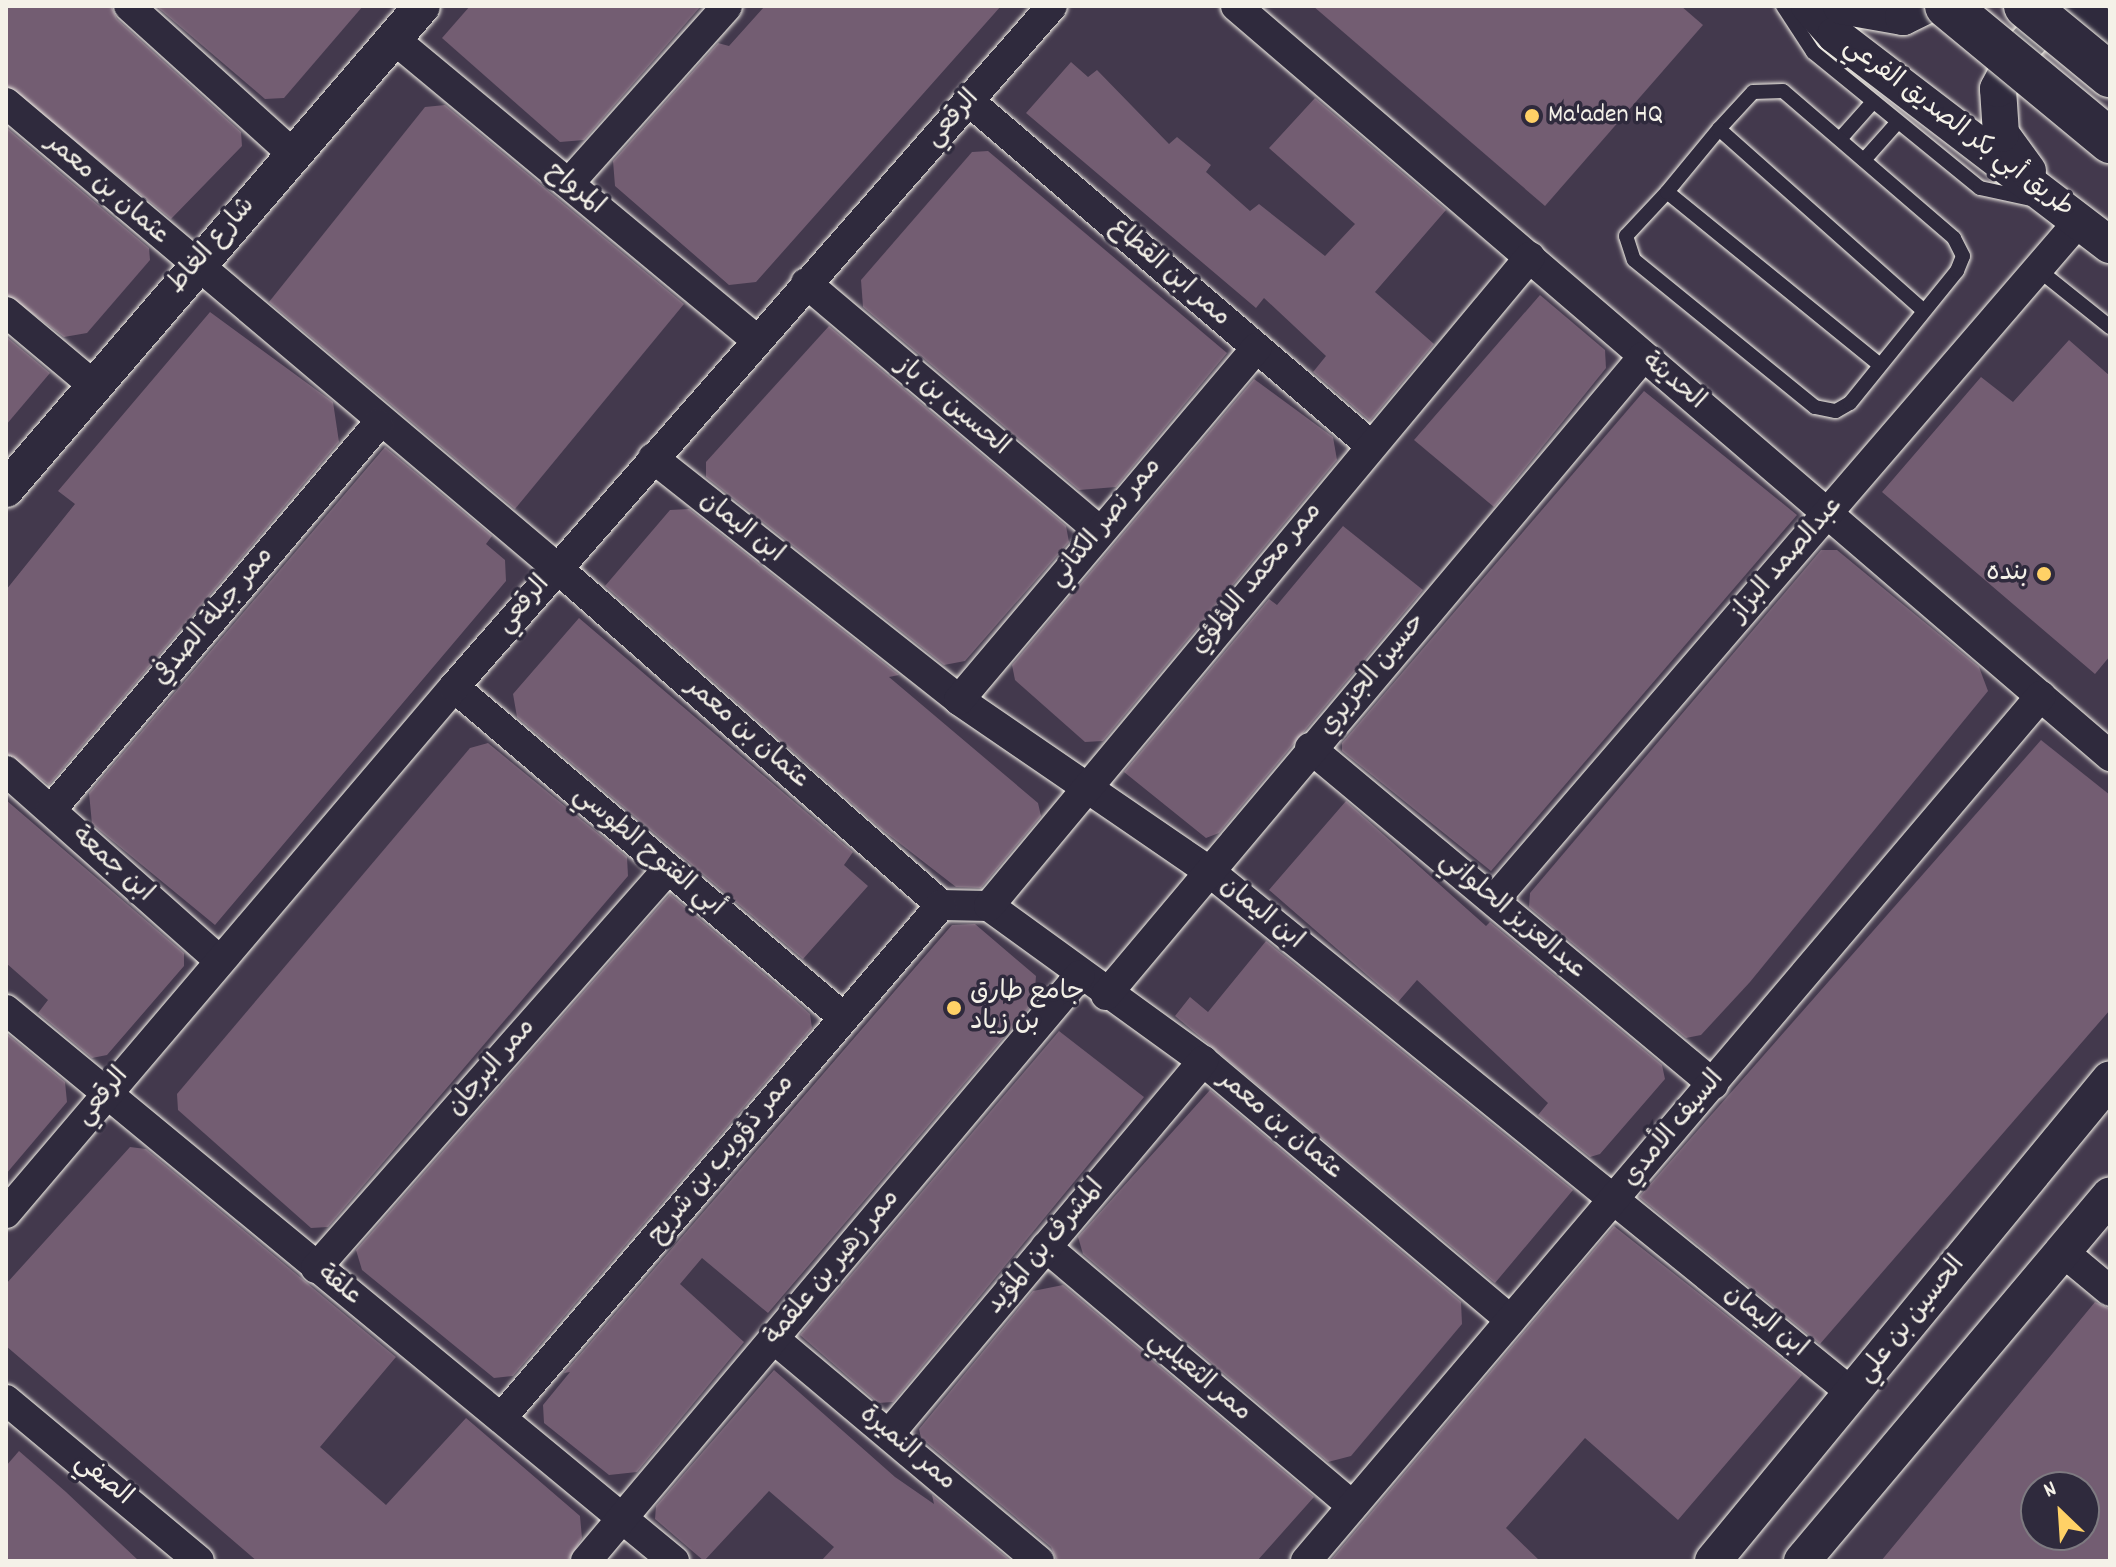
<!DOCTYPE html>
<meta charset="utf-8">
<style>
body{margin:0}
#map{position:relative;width:2116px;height:1567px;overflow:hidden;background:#43394d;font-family:Dekko,"Playpen Sans Arabic",sans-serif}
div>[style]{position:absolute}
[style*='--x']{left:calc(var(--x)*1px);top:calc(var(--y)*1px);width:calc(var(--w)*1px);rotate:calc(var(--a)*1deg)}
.building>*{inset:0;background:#735d72}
.roads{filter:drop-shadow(0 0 2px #f4f1e8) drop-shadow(0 0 2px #f4f1e8)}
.service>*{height:14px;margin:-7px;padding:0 7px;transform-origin:7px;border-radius:7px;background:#2f2a3d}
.minor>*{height:30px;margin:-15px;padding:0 15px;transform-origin:15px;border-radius:15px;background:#2f2a3d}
.tertiary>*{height:36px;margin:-18px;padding:0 18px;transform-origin:18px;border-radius:18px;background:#2f2a3d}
.bridges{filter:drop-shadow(0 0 2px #f4f1e8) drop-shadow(0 0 2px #f4f1e8)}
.primary-bridge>*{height:44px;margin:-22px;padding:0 22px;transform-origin:22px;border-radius:22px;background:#2f2a3d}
.dots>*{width:22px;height:22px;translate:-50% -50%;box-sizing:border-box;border:4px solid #2f2a3d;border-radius:50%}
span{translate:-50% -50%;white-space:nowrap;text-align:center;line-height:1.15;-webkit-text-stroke:7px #2f2a3d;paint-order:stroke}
.poi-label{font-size:26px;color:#f4f1e8}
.left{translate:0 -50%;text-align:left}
.right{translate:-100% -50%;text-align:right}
.street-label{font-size:26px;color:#f4f1e8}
.frame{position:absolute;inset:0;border:8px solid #f4f1e8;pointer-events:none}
.north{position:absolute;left:2020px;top:1471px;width:80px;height:80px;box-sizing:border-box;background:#2f2a3d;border:2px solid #7e7a81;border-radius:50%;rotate:335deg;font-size:22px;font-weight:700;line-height:32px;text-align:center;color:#f4f1e8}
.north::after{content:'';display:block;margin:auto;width:28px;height:36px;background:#ffd166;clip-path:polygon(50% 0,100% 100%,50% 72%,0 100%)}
</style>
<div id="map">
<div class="building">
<i style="clip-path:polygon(6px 6px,111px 6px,117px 19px,241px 132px,242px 146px,171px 219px,6px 85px)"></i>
<i style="clip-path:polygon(156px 6px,363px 6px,284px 98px,265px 99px)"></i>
<i style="clip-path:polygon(470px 6px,701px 6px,584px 140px,560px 142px,442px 38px)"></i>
<i style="clip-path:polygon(765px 6px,1001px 6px,756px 282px,729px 285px,615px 186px,613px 161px,718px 43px,729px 46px)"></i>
<i style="clip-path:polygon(1313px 6px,1681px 6px,1703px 25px,1545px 206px)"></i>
<i style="clip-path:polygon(1071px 62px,1088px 77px,1097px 70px,1169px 144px,1177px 137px,1211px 165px,1206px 172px,1250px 211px,1259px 204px,1325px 256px,1355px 224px,1269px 148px,1315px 98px,1446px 210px,1375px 292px,1434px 344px,1370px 421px,1313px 372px,1326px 356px,1264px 298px,1256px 308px,1026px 113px)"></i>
<i style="clip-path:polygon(445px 105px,684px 304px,515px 509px,269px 302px,425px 107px)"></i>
<i style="clip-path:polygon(6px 127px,149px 248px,150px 260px,87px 333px,64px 337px,6px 294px)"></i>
<i style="clip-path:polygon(988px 151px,1227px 353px,1116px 487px,1079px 490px,863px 307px,861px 280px,972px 152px)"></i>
<i style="clip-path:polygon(1540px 295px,1605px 350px,1606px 368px,1494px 507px,1414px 440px)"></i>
<i style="clip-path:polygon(210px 312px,333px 402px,339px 442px,49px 785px,6px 753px,6px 590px,75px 504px,58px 491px)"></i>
<i style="clip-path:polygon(829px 326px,1066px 526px,1069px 542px,965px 661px,944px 665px,706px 477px,706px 462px)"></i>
<i style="clip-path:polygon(6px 336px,50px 373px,6px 425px)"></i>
<i style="clip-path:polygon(2069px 340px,2110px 376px,2110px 656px,2095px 674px,1882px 492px,1981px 377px,2013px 402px)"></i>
<i style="clip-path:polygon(1254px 379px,1333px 437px,1337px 460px,1103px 741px,1085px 742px,1015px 680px,1012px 665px)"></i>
<i style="clip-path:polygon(1644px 391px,1797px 515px,1491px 871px,1342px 751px,1342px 743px)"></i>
<i style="clip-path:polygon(385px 447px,492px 536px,486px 544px,505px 560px,506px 581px,215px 925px,92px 824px,89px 793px)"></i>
<i style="clip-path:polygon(689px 509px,899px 675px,889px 677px,1038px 803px,1041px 816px,981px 888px,956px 887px,880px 828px,605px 586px,670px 510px)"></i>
<i style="clip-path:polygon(1343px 526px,1423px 590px,1219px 833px,1206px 838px,1124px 772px,1269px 599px,1277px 605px)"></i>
<i style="clip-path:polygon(1821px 550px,1837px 550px,1979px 667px,1988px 691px,1750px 982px,1701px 1035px,1686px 1038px,1529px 907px,1530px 893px)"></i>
<i style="clip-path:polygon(579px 618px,853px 852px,844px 865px,868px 886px,803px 959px,517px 717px,513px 694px)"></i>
<i style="clip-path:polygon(2041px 740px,2110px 795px,2110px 1010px,1820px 1344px,1639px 1197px)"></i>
<i style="clip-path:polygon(488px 743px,627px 857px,628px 876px,328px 1227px,311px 1228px,178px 1110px,177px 1094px,470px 748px)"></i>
<i style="clip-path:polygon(6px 800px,184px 953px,184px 966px,107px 1055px,92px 1058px,38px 1013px,48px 1000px,6px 963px)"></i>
<i style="clip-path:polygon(1346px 801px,1486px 926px,1490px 922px,1662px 1065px,1665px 1079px,1600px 1154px,1590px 1157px,1538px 1115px,1548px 1103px,1417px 980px,1398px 1002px,1269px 890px)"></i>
<i style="clip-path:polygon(670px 894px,790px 996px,810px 1014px,812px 1028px,513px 1376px,494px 1378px,362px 1270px,356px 1250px)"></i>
<i style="clip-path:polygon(975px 924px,1036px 976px,1034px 1002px,768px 1313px,702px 1258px,680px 1284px,744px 1342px,637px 1472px,609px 1475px,544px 1423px,543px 1405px,570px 1372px,564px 1373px,952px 925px)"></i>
<i style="clip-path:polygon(1266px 941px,1573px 1190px,1495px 1283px,1175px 1016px,1190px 997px,1208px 1012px)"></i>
<i style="clip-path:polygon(1059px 1031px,1144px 1097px,893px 1402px,878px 1403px,800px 1335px)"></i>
<i style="clip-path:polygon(6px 1033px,65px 1082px,67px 1102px,6px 1174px)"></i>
<i style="clip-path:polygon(1210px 1090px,1461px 1302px,1462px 1324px,1351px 1456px,1328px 1462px,1083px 1254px,1078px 1237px)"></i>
<i style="clip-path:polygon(130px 1147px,146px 1149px,396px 1357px,320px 1447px,386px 1505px,466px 1418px,580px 1516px,582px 1538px,568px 1561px,257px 1561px,6px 1346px,6px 1284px)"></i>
<i style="clip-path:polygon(1614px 1226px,1802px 1375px,1678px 1520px,1585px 1438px,1506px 1528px,1540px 1561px,1330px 1561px)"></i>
<i style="clip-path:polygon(1063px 1285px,1314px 1497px,1257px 1561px,1057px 1561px,1051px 1547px,921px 1438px,919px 1429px,1033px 1291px)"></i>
<i style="clip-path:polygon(evenodd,2095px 1302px,2110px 1309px,2110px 1561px,1881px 1561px,2095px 1302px,2036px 1487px,2084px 1487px,2084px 1535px,2036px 1535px,2036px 1487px)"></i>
<i style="clip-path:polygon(774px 1370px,895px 1477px,934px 1504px,932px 1495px,1011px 1561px,821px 1561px,834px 1547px,769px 1491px,704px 1561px,655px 1519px,656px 1506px)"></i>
<i style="clip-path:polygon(19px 1451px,66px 1492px,139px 1561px,6px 1561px,6px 1466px)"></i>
</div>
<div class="roads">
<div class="service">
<i style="--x:1783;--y:6;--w:55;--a:56.9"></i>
<i style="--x:1813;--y:52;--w:215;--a:39.2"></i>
<i style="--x:1980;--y:188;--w:52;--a:12.2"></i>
<i style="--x:1840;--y:139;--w:50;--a:-48.3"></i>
<i style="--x:1864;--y:160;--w:50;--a:-48.3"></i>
<i style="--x:1667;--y:192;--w:60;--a:133"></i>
<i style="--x:1626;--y:236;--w:25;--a:72"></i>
<i style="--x:1634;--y:260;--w:233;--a:39.1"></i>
<i style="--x:1815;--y:407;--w:21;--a:11"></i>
<i style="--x:1836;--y:411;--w:16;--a:-30"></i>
<i style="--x:1850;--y:403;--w:170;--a:-51"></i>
<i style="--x:1957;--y:271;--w:16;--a:-68"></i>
<i style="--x:1963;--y:256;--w:20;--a:-117"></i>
<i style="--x:1954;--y:238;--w:225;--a:-139.3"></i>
<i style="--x:1783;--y:91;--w:30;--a:178"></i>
<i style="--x:1753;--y:92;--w:50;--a:132.6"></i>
<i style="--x:2035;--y:267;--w:96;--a:38.7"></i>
<i style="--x:1880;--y:365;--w:274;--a:-140.9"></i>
<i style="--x:1667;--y:192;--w:82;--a:-50.5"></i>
<i style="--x:1719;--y:129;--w:273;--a:41.6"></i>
</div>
<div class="minor">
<i style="--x:129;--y:6;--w:222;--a:42.1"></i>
<i style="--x:1236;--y:6;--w:1152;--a:40.63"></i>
<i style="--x:394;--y:39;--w:469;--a:39.7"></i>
<i style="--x:969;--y:101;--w:527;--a:40.61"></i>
<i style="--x:6;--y:103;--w:721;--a:40.16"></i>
<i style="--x:557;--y:568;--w:511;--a:41.27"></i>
<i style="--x:941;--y:905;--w:48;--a:1.2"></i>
<i style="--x:989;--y:906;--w:264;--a:35.9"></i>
<i style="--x:1203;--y:1061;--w:402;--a:40.1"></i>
<i style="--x:569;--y:183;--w:237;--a:-48.2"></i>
<i style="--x:806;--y:283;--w:384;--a:40.2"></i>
<i style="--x:6;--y:312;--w:114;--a:40"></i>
<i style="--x:653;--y:458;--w:390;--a:38.3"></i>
<i style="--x:959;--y:700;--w:304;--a:34.4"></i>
<i style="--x:1210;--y:872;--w:827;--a:39.06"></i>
<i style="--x:454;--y:687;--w:510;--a:40.31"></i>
<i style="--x:959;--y:700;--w:461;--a:-49.8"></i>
<i style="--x:1310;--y:748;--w:525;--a:39.82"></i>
<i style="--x:6;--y:771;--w:283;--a:41.6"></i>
<i style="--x:51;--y:810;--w:506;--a:-49.73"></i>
<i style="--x:1494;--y:900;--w:898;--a:-49.25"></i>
<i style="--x:989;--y:906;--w:845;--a:-50.19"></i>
<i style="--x:1106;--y:995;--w:834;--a:-49.91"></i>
<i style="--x:6;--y:1010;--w:866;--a:39.52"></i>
<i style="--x:6;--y:1213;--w:691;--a:-49.58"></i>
<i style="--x:454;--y:687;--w:906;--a:-48.71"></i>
<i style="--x:1046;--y:1247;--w:401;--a:40.2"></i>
<i style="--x:2062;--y:1251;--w:62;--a:39.8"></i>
<i style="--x:316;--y:1268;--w:532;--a:-48.58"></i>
<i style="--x:774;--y:1339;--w:346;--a:40"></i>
<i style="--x:6;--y:1400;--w:251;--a:39.8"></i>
<i style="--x:503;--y:1416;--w:673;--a:-49.4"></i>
<i style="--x:889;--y:1434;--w:488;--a:-49.9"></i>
<i style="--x:586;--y:1561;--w:766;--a:-49.87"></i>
<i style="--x:1306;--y:1561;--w:1135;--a:-49.65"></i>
</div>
<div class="tertiary">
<i style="--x:1809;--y:6;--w:39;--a:48"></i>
<i style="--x:1835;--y:35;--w:346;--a:37.4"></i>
<i style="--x:1841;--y:6;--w:63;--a:10.1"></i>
<i style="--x:1903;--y:17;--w:25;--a:-26"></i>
<i style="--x:2028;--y:171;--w:46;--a:-126.1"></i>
<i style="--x:2001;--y:134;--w:45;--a:-93.8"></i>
<i style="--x:1998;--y:89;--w:41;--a:-62.2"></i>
<i style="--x:2017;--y:53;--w:37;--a:-46"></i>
<i style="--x:2043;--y:26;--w:37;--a:-20"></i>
<i style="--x:2078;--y:13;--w:36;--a:28"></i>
<i style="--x:6;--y:489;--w:637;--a:-49.26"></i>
<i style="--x:1713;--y:1561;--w:624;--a:-50.52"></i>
<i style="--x:1802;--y:1561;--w:478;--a:-49.9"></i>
</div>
</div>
<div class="bridges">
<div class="primary-bridge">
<i style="--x:1947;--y:6;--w:212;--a:39.6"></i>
<i style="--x:2026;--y:6;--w:109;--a:39.4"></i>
</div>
</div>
<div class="dots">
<i style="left:1532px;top:116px;background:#ffd166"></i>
<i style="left:2044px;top:574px;background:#ffd166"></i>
<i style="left:954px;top:1008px;background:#ffd166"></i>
</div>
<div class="poi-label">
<span class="left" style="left:1548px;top:116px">Ma'aden HQ</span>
<span class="right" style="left:2028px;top:574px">بنده</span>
<span class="left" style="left:970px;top:1008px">جامع طارق<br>بن زياد</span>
</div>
<div class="street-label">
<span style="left:953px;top:119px;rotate:-48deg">الرقعي</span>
<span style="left:1958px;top:128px;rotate:37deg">طريق أبي بكر الصديق الفرعي</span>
<span style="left:575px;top:189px;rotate:40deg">المرواح</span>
<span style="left:107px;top:190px;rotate:41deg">عثمان بن معمر</span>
<span style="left:212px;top:246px;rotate:-49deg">شارع الغاط</span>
<span style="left:1169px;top:273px;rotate:41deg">ممر ابن القطاع</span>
<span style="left:1673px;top:382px;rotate:40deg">الحديثة</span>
<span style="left:952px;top:407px;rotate:40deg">الحسين بن باز</span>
<span style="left:1106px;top:523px;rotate:-50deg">ممر نصر الكتاني</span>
<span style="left:741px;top:528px;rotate:38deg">ابن اليمان</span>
<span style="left:1787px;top:560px;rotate:-49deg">عبدالصمد البزاز</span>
<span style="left:1257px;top:579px;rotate:-50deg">ممر محمد اللؤلؤي</span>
<span style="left:524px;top:605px;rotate:-49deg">الرقعي</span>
<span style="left:214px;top:617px;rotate:-50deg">ممر جبلة الصدفي</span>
<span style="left:1373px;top:675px;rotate:-50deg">حسين الجزيري</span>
<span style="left:747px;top:734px;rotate:41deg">عثمان بن معمر</span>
<span style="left:648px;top:852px;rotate:40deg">أبي الفتوح الطوسي</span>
<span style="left:112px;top:865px;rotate:42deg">ابن جمعة</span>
<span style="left:1261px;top:914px;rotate:39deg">ابن اليمان</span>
<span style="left:1512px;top:916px;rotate:40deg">عبدالعزيز الحلواني</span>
<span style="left:492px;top:1068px;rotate:-49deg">ممر البرجان</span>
<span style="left:103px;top:1097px;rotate:-50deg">الرقعي</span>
<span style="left:1280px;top:1126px;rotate:40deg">عثمان بن معمر</span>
<span style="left:1674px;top:1129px;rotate:-50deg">السيف الأمدي</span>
<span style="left:722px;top:1160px;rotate:-50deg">ممر ذؤويب بن شريح</span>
<span style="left:1046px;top:1247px;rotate:-50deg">المشرف بن المؤيد</span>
<span style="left:833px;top:1268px;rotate:-50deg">ممر زهير بن علقمة</span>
<span style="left:339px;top:1286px;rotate:38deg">علقة</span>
<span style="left:1912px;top:1320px;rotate:-51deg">الحسين بن علي</span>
<span style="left:1765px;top:1322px;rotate:39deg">ابن اليمان</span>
<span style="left:1199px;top:1377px;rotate:40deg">ممر الثعيلبي</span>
<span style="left:907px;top:1449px;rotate:40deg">ممر النميرة</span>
<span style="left:103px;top:1480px;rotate:40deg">الصفي</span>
</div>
<div class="frame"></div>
<div class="north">N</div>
</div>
